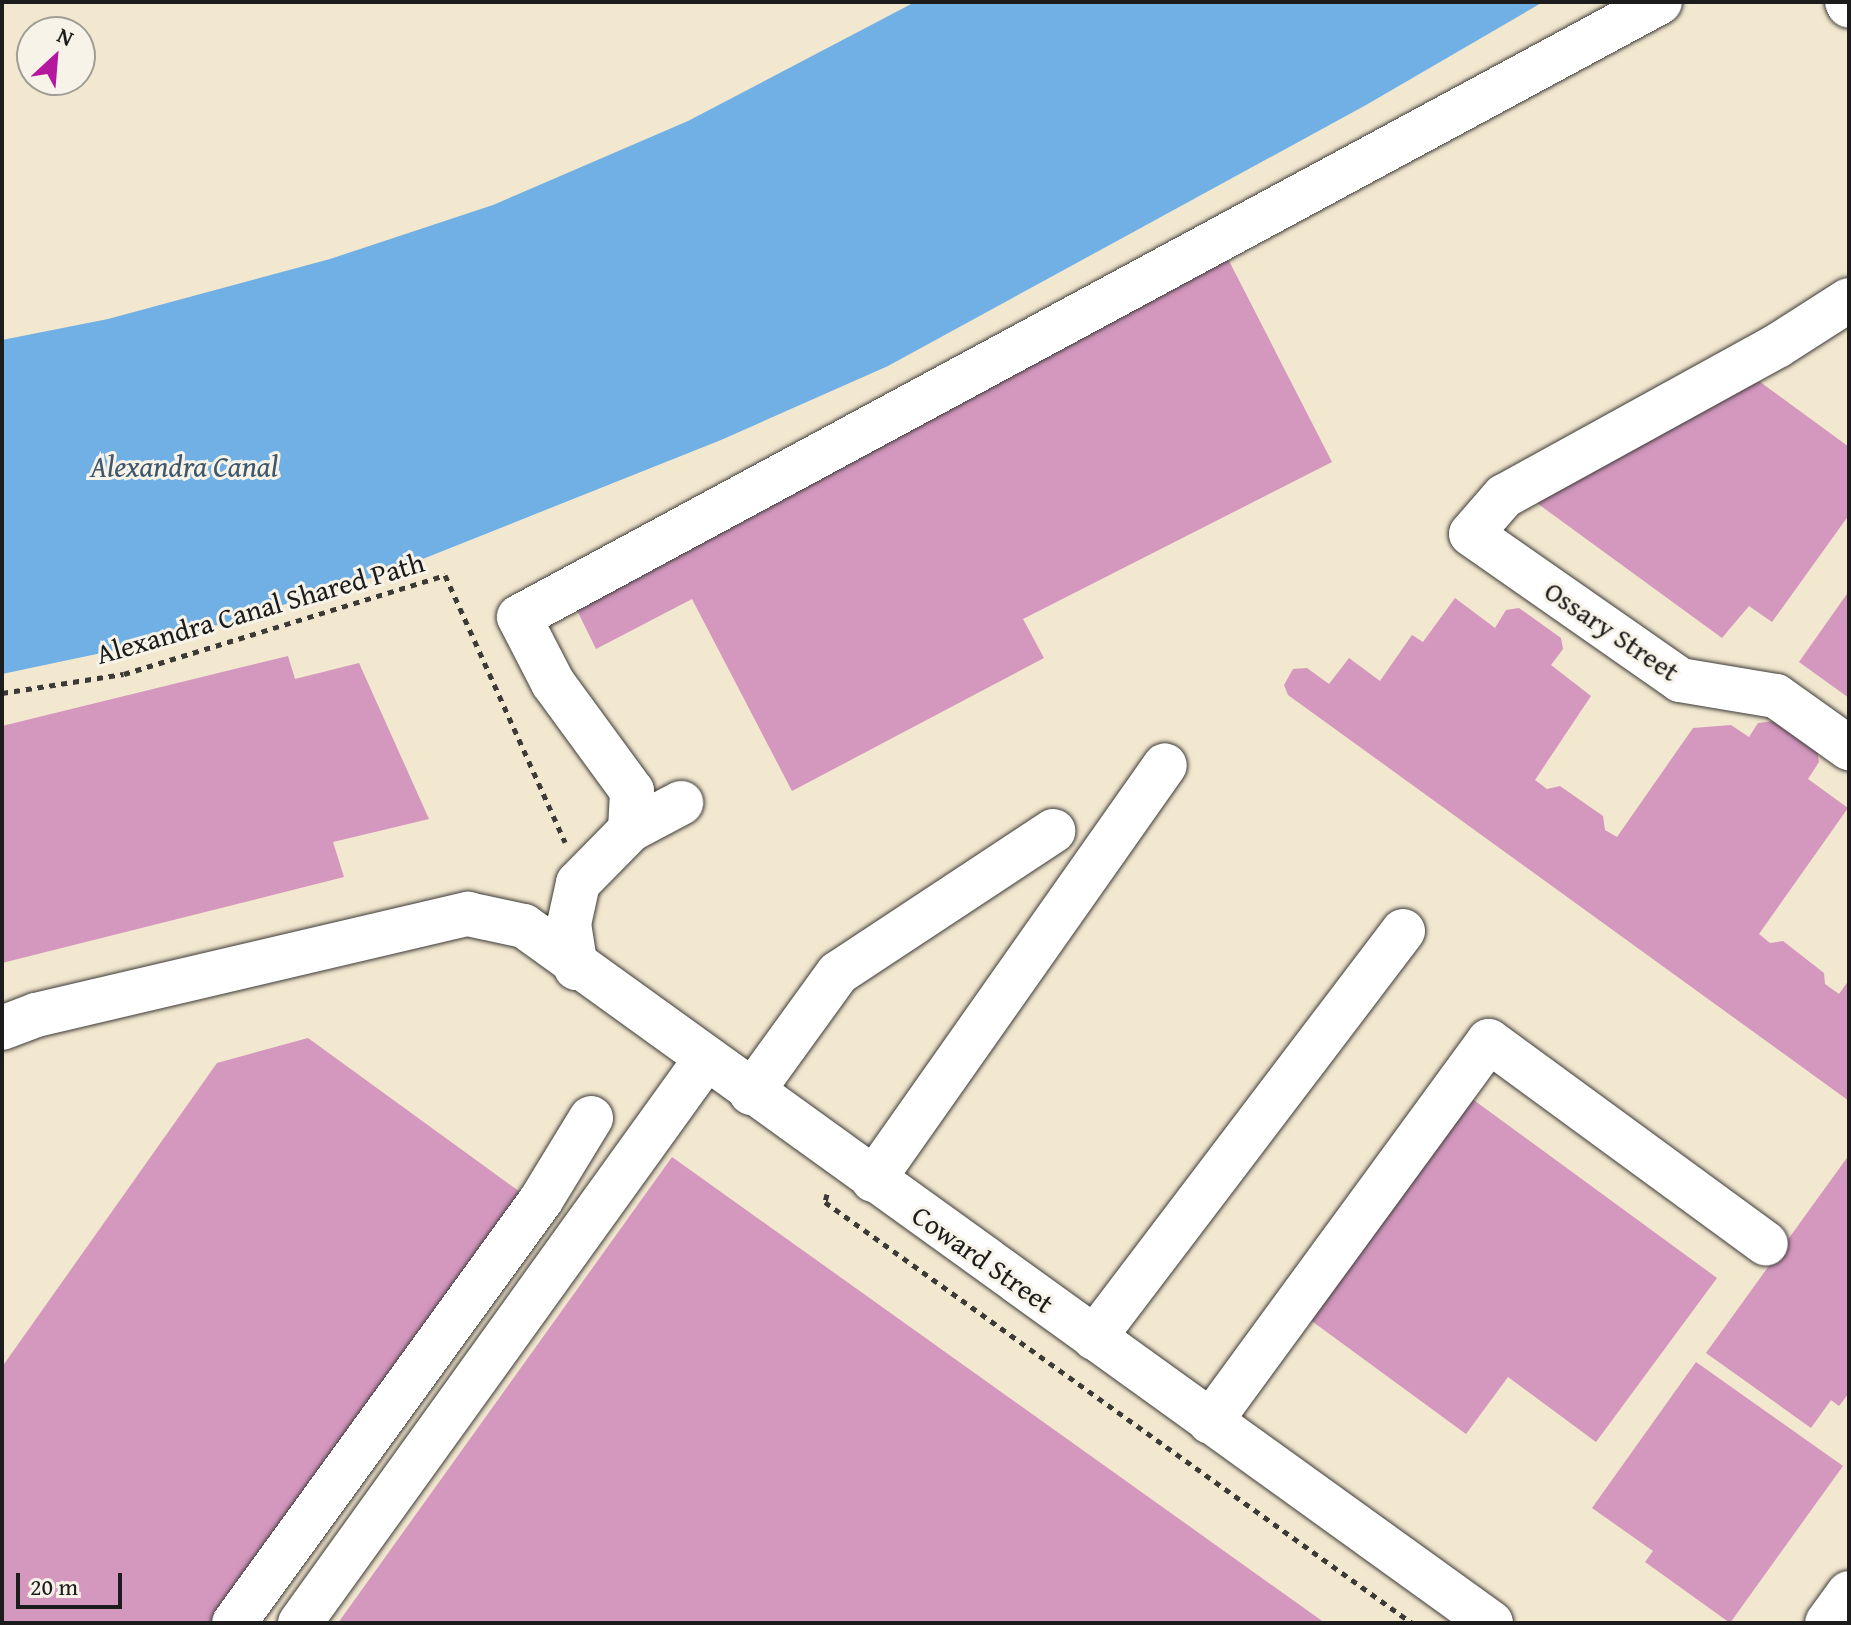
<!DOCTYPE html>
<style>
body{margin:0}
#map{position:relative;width:1851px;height:1625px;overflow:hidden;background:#f2e7cf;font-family:"Gentium Book Plus",serif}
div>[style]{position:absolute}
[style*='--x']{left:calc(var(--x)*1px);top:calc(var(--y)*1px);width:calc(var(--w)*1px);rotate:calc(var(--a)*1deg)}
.water>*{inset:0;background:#71b0e4}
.building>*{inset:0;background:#d497be}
.path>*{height:5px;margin-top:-2.5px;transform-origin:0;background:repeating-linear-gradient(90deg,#3c3a37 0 6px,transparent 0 12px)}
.roads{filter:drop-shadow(0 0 2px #3c3a37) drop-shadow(0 0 2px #3c3a37)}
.minor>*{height:44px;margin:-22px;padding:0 22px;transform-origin:22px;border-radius:22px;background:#fff}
span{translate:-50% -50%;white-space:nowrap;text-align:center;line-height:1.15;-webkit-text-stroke:6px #f7f3e8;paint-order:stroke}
.street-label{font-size:28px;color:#1c1c1c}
.water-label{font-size:30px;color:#3e576c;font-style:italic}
.frame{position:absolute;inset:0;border:4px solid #1c1c1c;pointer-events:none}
.north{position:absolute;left:16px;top:16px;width:80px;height:80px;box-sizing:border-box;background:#f7f3e8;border:2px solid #9f9d96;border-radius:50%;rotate:26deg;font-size:22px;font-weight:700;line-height:32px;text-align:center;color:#1c1c1c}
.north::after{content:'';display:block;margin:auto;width:28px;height:36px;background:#b5179e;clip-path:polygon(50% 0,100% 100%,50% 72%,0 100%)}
.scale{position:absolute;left:16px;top:1573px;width:106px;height:36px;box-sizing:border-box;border:4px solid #1c1c1c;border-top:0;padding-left:10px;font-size:24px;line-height:28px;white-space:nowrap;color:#1c1c1c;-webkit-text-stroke:6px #f7f3e8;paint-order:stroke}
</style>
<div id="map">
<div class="water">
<i style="clip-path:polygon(915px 2px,1543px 2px,1366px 105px,888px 366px,721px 440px,390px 572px,182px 636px,2px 674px,2px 340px,108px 319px,330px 259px,493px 205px,688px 121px)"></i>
</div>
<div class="building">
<i style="clip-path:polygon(1225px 253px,1332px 462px,1023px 619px,1044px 658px,792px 791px,692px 599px,596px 649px,570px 596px)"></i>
<i style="clip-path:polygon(1756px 379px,1849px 447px,1849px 515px,1772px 622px,1749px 606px,1722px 638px,1530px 498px)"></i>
<i style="clip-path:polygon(1849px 591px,1849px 698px,1799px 662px)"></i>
<i style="clip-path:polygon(1455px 598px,1495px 628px,1506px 610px,1519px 608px,1561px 638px,1563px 649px,1551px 665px,1591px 696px,1535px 780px,1547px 789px,1560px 786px,1603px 816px,1605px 830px,1617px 837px,1693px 728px,1731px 725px,1749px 737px,1758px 723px,1774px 721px,1817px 750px,1819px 762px,1808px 779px,1848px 808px,1759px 934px,1770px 943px,1783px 941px,1824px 973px,1825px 984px,1839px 994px,1849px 980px,1849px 1101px,1288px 695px,1284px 685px,1293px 669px,1307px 668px,1329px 684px,1349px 658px,1380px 681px,1412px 635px,1423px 642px)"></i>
<i style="clip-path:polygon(288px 656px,295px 679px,359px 663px,429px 819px,333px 842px,344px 877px,2px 963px,2px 726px)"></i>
<i style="clip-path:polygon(308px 1038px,527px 1197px,217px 1623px,2px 1623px,2px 1367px,217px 1063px)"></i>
<i style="clip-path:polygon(1460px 1090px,1717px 1278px,1596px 1442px,1508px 1377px,1466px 1434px,1298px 1311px)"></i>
<i style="clip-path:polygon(1849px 1155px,1849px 1393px,1839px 1406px,1831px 1400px,1811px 1428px,1706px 1353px)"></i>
<i style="clip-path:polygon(672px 1157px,1325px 1623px,338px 1623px)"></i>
<i style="clip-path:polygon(1696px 1362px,1843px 1466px,1730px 1623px,1645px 1562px,1653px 1551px,1592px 1508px)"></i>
</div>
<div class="path">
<i style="--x:2;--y:693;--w:123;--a:-8.9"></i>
<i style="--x:124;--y:674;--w:336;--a:-17.1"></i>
<i style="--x:445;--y:575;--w:293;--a:65.8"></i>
<i style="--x:827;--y:1194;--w:8;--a:104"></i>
<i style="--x:825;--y:1202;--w:722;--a:35.65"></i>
</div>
<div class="roads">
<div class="minor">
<i style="--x:1847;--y:2;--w:4;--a:63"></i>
<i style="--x:1849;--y:300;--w:85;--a:147.4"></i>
<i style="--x:1777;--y:346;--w:311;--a:151.2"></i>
<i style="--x:1504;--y:496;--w:50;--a:131"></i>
<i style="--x:1471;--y:534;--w:255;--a:34.9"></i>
<i style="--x:1680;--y:680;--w:97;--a:9.5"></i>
<i style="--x:1776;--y:696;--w:90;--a:35.5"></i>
<i style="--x:630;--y:830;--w:58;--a:-27.9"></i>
<i style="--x:576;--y:968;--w:45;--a:-99"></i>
<i style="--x:569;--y:924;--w:42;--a:-77.6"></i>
<i style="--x:578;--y:883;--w:74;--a:-45.5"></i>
<i style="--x:630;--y:830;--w:39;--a:-87"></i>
<i style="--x:632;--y:791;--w:134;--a:-126.2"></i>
<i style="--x:553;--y:683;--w:74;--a:-117.3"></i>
<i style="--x:519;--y:617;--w:1296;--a:-28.32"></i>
<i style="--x:2;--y:1028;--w:36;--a:-21"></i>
<i style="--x:36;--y:1015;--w:444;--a:-13.2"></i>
<i style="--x:468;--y:914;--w:57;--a:12.1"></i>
<i style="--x:524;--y:926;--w:1192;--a:35.78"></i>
<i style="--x:751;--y:1093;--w:148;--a:-54.1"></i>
<i style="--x:838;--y:973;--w:258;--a:-33.4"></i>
<i style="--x:873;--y:1180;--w:507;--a:-54.87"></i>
<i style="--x:1094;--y:1338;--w:511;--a:-52.79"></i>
<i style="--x:1210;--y:1422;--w:472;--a:-53.8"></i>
<i style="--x:1489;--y:1041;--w:343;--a:36.2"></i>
<i style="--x:234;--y:1623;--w:523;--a:-54.03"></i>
<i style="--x:541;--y:1200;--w:96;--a:-58.6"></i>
<i style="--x:300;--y:1623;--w:694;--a:-54.27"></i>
<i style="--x:1827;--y:1623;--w:37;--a:-54"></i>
</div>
</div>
<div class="street-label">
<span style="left:260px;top:608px;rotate:-16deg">Alexandra Canal Shared Path</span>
<span style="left:1612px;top:631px;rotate:34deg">Ossary Street</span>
<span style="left:983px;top:1259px;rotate:35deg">Coward Street</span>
</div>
<div class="water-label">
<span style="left:184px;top:466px">Alexandra Canal</span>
</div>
<div class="frame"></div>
<div class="north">N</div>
<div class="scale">20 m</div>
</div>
